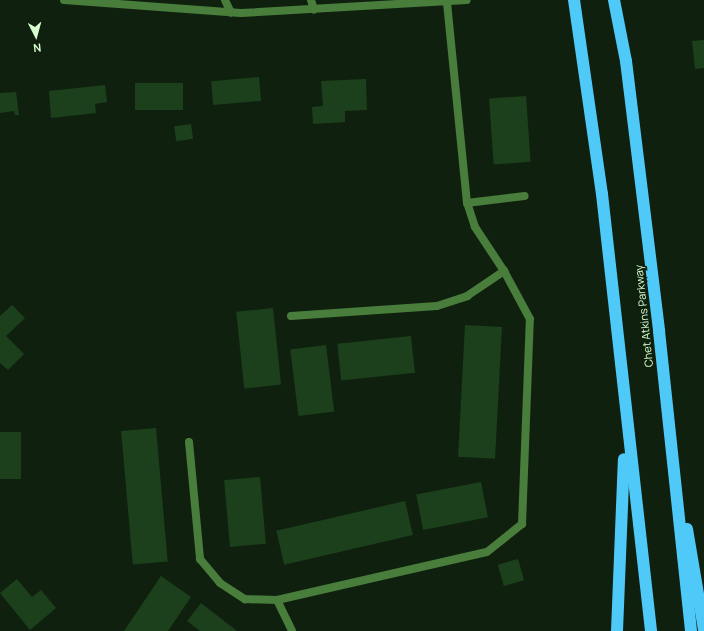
<!DOCTYPE html>
<style>
body{margin:0}
#map{position:relative;width:704px;height:631px;overflow:hidden;background:#0f200e;font-family:Manrope,sans-serif}
div>[style]{position:absolute}
[style*='--x']{left:calc(var(--x)*1px);top:calc(var(--y)*1px);width:calc(var(--w)*1px);rotate:calc(var(--a)*1deg)}
.building>*{inset:0;background:#1c401b;transform-origin:0 0}
.service>*{height:8px;margin:-4px;padding:0 4px;transform-origin:4px;border-radius:4px;background:#487d3b}
.minor>*{height:8px;margin:-4px;padding:0 4px;transform-origin:4px;border-radius:4px;background:#487d3b}
.tertiary>*{height:8px;margin:-4px;padding:0 4px;transform-origin:4px;border-radius:4px;background:#487d3b}
.motorway>*{height:12px;margin:-6px;padding:0 6px;transform-origin:6px;border-radius:6px;background:#4fc9f8}
span{translate:-50% -50%;white-space:nowrap;text-align:center;line-height:1.15;-webkit-text-stroke:3.5px #0f200e;paint-order:stroke}
.street-label{font-size:11px;color:#d5fdce}
.north{position:absolute;left:16px;top:16px;width:40px;height:40px;-webkit-text-stroke:3px #0f200e;paint-order:stroke;rotate:174deg;font-size:11px;font-weight:700;line-height:16px;text-align:center;color:#d5fdce}
.north::after{content:'';display:block;margin:auto;width:14px;height:18px;background:#d5fdce;clip-path:polygon(50% 0,100% 100%,50% 72%,0 100%)}
</style>
<div id="map">
<div class="building">
<i style="clip-path:polygon(704px 40px,704px 68px,695px 69px,692px 41px)"></i>
<i style="left:259px;top:77px;width:24px;height:48px;rotate:85deg"></i>
<i style="clip-path:polygon(366px 79px,367px 110px,345px 111px,345px 122px,313px 124px,312px 107px,323px 106px,321px 81px)"></i>
<i style="left:135px;top:83px;width:48px;height:27px"></i>
<i style="clip-path:polygon(105px 85px,107px 102px,95px 104px,96px 113px,51px 118px,49px 91px)"></i>
<i style="clip-path:polygon(16px 92px,19px 115px,15px 115px,14px 111px,0 113px,0 93px)"></i>
<i style="left:526px;top:96px;width:66px;height:37px;rotate:86deg"></i>
<i style="left:191px;top:124px;width:15px;height:17px;rotate:82deg"></i>
<i style="clip-path:polygon(12px 305px,25px 318px,6px 336px,24px 354px,8px 370px,0 363px,0 316px)"></i>
<i style="left:273px;top:308px;width:77px;height:37px;rotate:84deg"></i>
<i style="left:465px;top:325px;width:37px;height:132px;rotate:3deg"></i>
<i style="left:411px;top:336px;width:37px;height:74px;rotate:84deg"></i>
<i style="left:326px;top:345px;width:67px;height:36px;rotate:83deg"></i>
<i style="left:156px;top:428px;width:134px;height:35px;rotate:85deg"></i>
<i style="left:0;top:432px;width:21px;height:47px"></i>
<i style="left:260px;top:477px;width:67px;height:36px;rotate:85deg"></i>
<i style="left:481px;top:482px;width:36px;height:66px;rotate:79deg"></i>
<i style="left:405px;top:501px;width:35px;height:132px;rotate:77deg"></i>
<i style="left:518px;top:559px;width:22px;height:21px;rotate:74deg"></i>
<i style="clip-path:polygon(161px 576px,191px 597px,168px 631px,124px 631px)"></i>
<i style="clip-path:polygon(17px 579px,32px 597px,41px 590px,56px 608px,30px 630px,0 593px)"></i>
<i style="clip-path:polygon(201px 603px,237px 631px,200px 631px,187px 621px)"></i>
</div>
<div class="service">
<i style="--x:225;--y:0;--w:14;--a:65"></i>
<i style="--x:311;--y:0;--w:10;--a:73"></i>
<i style="--x:467;--y:203;--w:58;--a:-6.9"></i>
</div>
<div class="minor">
<i style="--x:291;--y:316;--w:146;--a:-3.9"></i>
<i style="--x:437;--y:306;--w:32;--a:-18"></i>
<i style="--x:467;--y:296;--w:45;--a:-34"></i>
<i style="--x:189;--y:442;--w:118;--a:84.6"></i>
<i style="--x:200;--y:559;--w:31;--a:50"></i>
<i style="--x:220;--y:583;--w:30;--a:33"></i>
<i style="--x:245;--y:599;--w:32;--a:2"></i>
<i style="--x:277;--y:600;--w:215;--a:-12.9"></i>
<i style="--x:487;--y:552;--w:45;--a:-38.7"></i>
<i style="--x:522;--y:524;--w:205;--a:-87.8"></i>
<i style="--x:530;--y:319;--w:55;--a:-118.4"></i>
<i style="--x:504;--y:271;--w:53;--a:-123.4"></i>
<i style="--x:475;--y:227;--w:25;--a:-108"></i>
<i style="--x:467;--y:203;--w:201;--a:-95.7"></i>
<i style="--x:277;--y:600;--w:34;--a:64"></i>
</div>
<div class="tertiary">
<i style="--x:64;--y:0;--w:177;--a:4.2"></i>
<i style="--x:241;--y:13;--w:226;--a:-3.3"></i>
</div>
<div class="motorway">
<i style="--x:574;--y:0;--w:196;--a:81.8"></i>
<i style="--x:602;--y:194;--w:440;--a:83.6"></i>
<i style="--x:614;--y:0;--w:62;--a:78.9"></i>
<i style="--x:626;--y:61;--w:272;--a:83"></i>
<i style="--x:659;--y:331;--w:302;--a:83.9"></i>
<i style="--x:687;--y:529;--w:102;--a:80.4"></i>
<i style="--x:617;--y:631;--w:172;--a:-87.7"></i>
</div>
<div class="street-label">
<span style="left:644px;top:316px;rotate:-96deg">Chet Atkins Parkway</span>
</div>
<div class="north">N</div>
</div>
